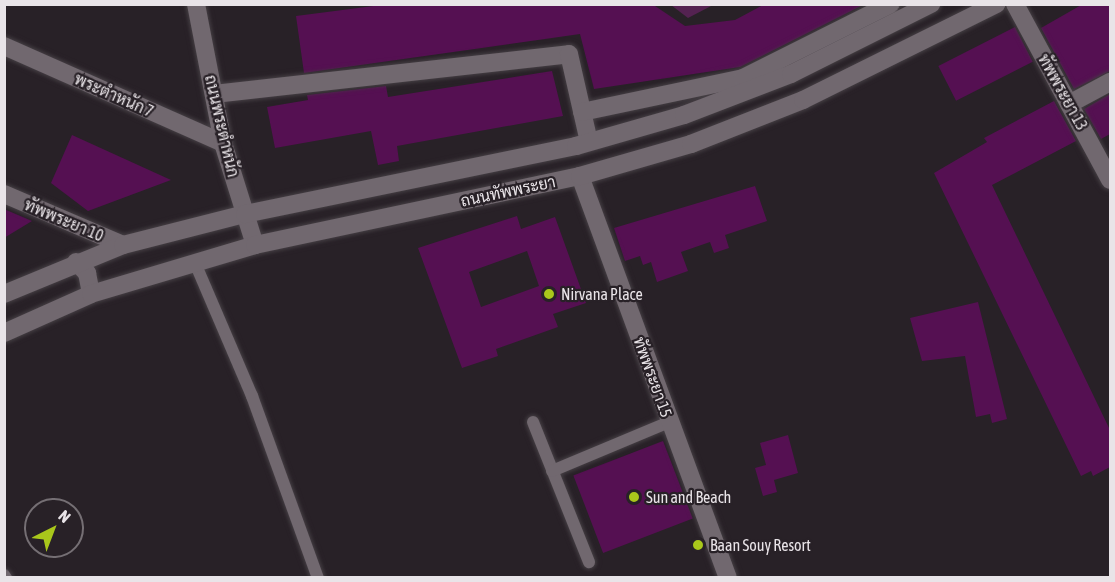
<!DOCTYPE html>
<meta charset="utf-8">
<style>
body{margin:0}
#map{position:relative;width:1115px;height:582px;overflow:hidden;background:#282127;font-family:"Asap Condensed",Sarabun,sans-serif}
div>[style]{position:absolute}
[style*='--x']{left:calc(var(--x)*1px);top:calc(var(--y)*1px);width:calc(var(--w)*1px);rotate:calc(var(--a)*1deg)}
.green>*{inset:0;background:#542251}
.building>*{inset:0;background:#551052;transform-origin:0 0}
.roads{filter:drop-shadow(0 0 2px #453f44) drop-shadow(0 0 2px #453f44)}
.lane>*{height:12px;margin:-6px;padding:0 6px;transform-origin:6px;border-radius:6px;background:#71686f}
.street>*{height:18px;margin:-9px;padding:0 9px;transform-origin:9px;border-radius:9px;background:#71686f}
.secondary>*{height:18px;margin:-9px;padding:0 9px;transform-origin:9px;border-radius:9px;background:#71686f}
.dots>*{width:16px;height:16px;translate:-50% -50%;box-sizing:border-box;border:3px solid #282127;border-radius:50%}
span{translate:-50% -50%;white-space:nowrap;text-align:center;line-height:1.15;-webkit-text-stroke:4.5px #282127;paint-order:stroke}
.street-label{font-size:16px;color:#e9e4e8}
.poi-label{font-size:16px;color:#e9e4e8}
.left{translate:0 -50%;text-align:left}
.frame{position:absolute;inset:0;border:6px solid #e9e4e8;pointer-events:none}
.north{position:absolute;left:24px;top:498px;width:60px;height:60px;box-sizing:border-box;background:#282127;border:2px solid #756f74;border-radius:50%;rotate:42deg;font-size:16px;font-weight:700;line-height:24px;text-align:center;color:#e9e4e8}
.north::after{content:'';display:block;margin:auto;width:21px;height:27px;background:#a9c71b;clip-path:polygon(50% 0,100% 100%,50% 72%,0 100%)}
</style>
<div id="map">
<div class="green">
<i style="clip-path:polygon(671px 5px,713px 5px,688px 18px)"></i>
</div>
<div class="building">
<i style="clip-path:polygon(389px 4px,652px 4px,685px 26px,735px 20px,765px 4px,865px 4px,740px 67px,594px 89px,580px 34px,304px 73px,296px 16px)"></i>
<i style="clip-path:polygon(1083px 4px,1110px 4px,1110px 71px,1074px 89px,1041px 28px)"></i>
<i style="left:1015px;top:27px;width:39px;height:86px;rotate:63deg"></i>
<i style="clip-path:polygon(552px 71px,563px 116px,397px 146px,399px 161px,378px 165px,371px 131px,275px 148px,267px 107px,308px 100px,307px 95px,386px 86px,388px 97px)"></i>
<i style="clip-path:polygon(1110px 94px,1110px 134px,1101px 139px,1084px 109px)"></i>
<i style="clip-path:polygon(1054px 101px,1076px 141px,992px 185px,1110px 430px,1110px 467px,1093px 476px,1091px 471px,1081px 476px,934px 173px,987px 142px,984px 138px)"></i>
<i style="clip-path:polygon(72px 135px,171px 180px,88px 211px,51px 183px)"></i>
<i style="clip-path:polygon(755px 186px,767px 221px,725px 235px,729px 248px,714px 253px,710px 242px,681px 252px,688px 271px,657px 282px,651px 262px,643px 265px,640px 256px,625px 261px,614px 228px)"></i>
<i style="clip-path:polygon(4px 209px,32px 221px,4px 238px)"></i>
<i style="clip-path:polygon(evenodd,517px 216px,521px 229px,555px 217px,586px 303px,553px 314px,558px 327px,496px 349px,498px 356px,462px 368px,418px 248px,517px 216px,527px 251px,539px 286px,481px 307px,469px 272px,527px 251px)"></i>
<i style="clip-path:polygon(978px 302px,1007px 419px,992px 423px,990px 414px,976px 417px,965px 356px,922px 361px,910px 318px)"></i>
<i style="clip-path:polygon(788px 435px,798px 473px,774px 480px,777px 492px,763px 496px,755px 468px,766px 465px,760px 443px)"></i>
<i style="left:663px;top:441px;width:83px;height:96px;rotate:69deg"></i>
</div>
<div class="roads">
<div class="lane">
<i style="--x:195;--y:263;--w:145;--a:66.8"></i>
<i style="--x:252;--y:396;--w:194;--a:70.1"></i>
<i style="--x:533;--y:422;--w:151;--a:68.2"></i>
<i style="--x:552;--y:471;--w:127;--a:-22.7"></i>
<i style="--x:4;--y:575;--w:4;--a:56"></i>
</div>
<div class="street">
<i style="--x:1015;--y:4;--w:200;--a:61.6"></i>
<i style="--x:4;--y:46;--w:240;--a:23.9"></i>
<i style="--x:214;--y:94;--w:357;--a:-6.4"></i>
<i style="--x:569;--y:54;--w:90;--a:77.2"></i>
<i style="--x:1069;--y:104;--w:47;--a:-28.2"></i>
<i style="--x:582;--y:112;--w:165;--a:-11.9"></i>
<i style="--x:743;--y:78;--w:165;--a:-26.6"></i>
<i style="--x:580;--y:176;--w:428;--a:69.8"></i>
<i style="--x:4;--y:194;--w:129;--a:23.2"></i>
</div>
<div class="secondary">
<i style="--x:196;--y:4;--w:142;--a:79"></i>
<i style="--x:223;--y:143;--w:107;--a:72.6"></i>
<i style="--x:76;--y:262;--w:16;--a:45"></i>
<i style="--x:87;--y:273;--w:21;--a:79"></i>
<i style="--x:4;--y:294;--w:129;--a:-22.4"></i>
<i style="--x:123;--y:245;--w:126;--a:-14.3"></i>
<i style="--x:245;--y:214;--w:338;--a:-11.6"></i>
<i style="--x:576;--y:146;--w:112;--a:-16"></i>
<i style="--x:684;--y:115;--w:115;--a:-21"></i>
<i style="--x:791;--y:74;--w:157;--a:-26.6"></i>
<i style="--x:4;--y:333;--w:95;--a:-24.1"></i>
<i style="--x:91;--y:294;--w:171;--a:-16.6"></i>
<i style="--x:255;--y:245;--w:332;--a:-12"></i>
<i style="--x:580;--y:176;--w:116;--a:-16.1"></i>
<i style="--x:691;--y:144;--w:120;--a:-21.4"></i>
<i style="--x:803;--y:100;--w:216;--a:-26.4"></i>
</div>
</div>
<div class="dots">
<i style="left:549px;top:294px;background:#a9c71b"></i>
<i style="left:634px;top:497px;background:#a9c71b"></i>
<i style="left:698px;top:545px;background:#a9c71b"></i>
</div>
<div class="street-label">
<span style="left:1063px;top:92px;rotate:61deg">ทัพพระยา 13</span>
<span style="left:114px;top:95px;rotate:24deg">พระตำหนัก 7</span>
<span style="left:222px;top:126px;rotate:77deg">ถนนพระตำหนัก</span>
<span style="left:508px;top:191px;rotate:-12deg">ถนนทัพพระยา</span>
<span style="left:64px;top:220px;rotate:23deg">ทัพพระยา 10</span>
<span style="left:653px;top:377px;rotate:70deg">ทัพพระยา 15</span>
</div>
<div class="poi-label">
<span class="left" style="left:561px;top:294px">Nirvana Place</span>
<span class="left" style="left:646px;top:497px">Sun and Beach</span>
<span class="left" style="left:710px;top:545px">Baan Souy Resort</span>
</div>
<div class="frame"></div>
<div class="north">N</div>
</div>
